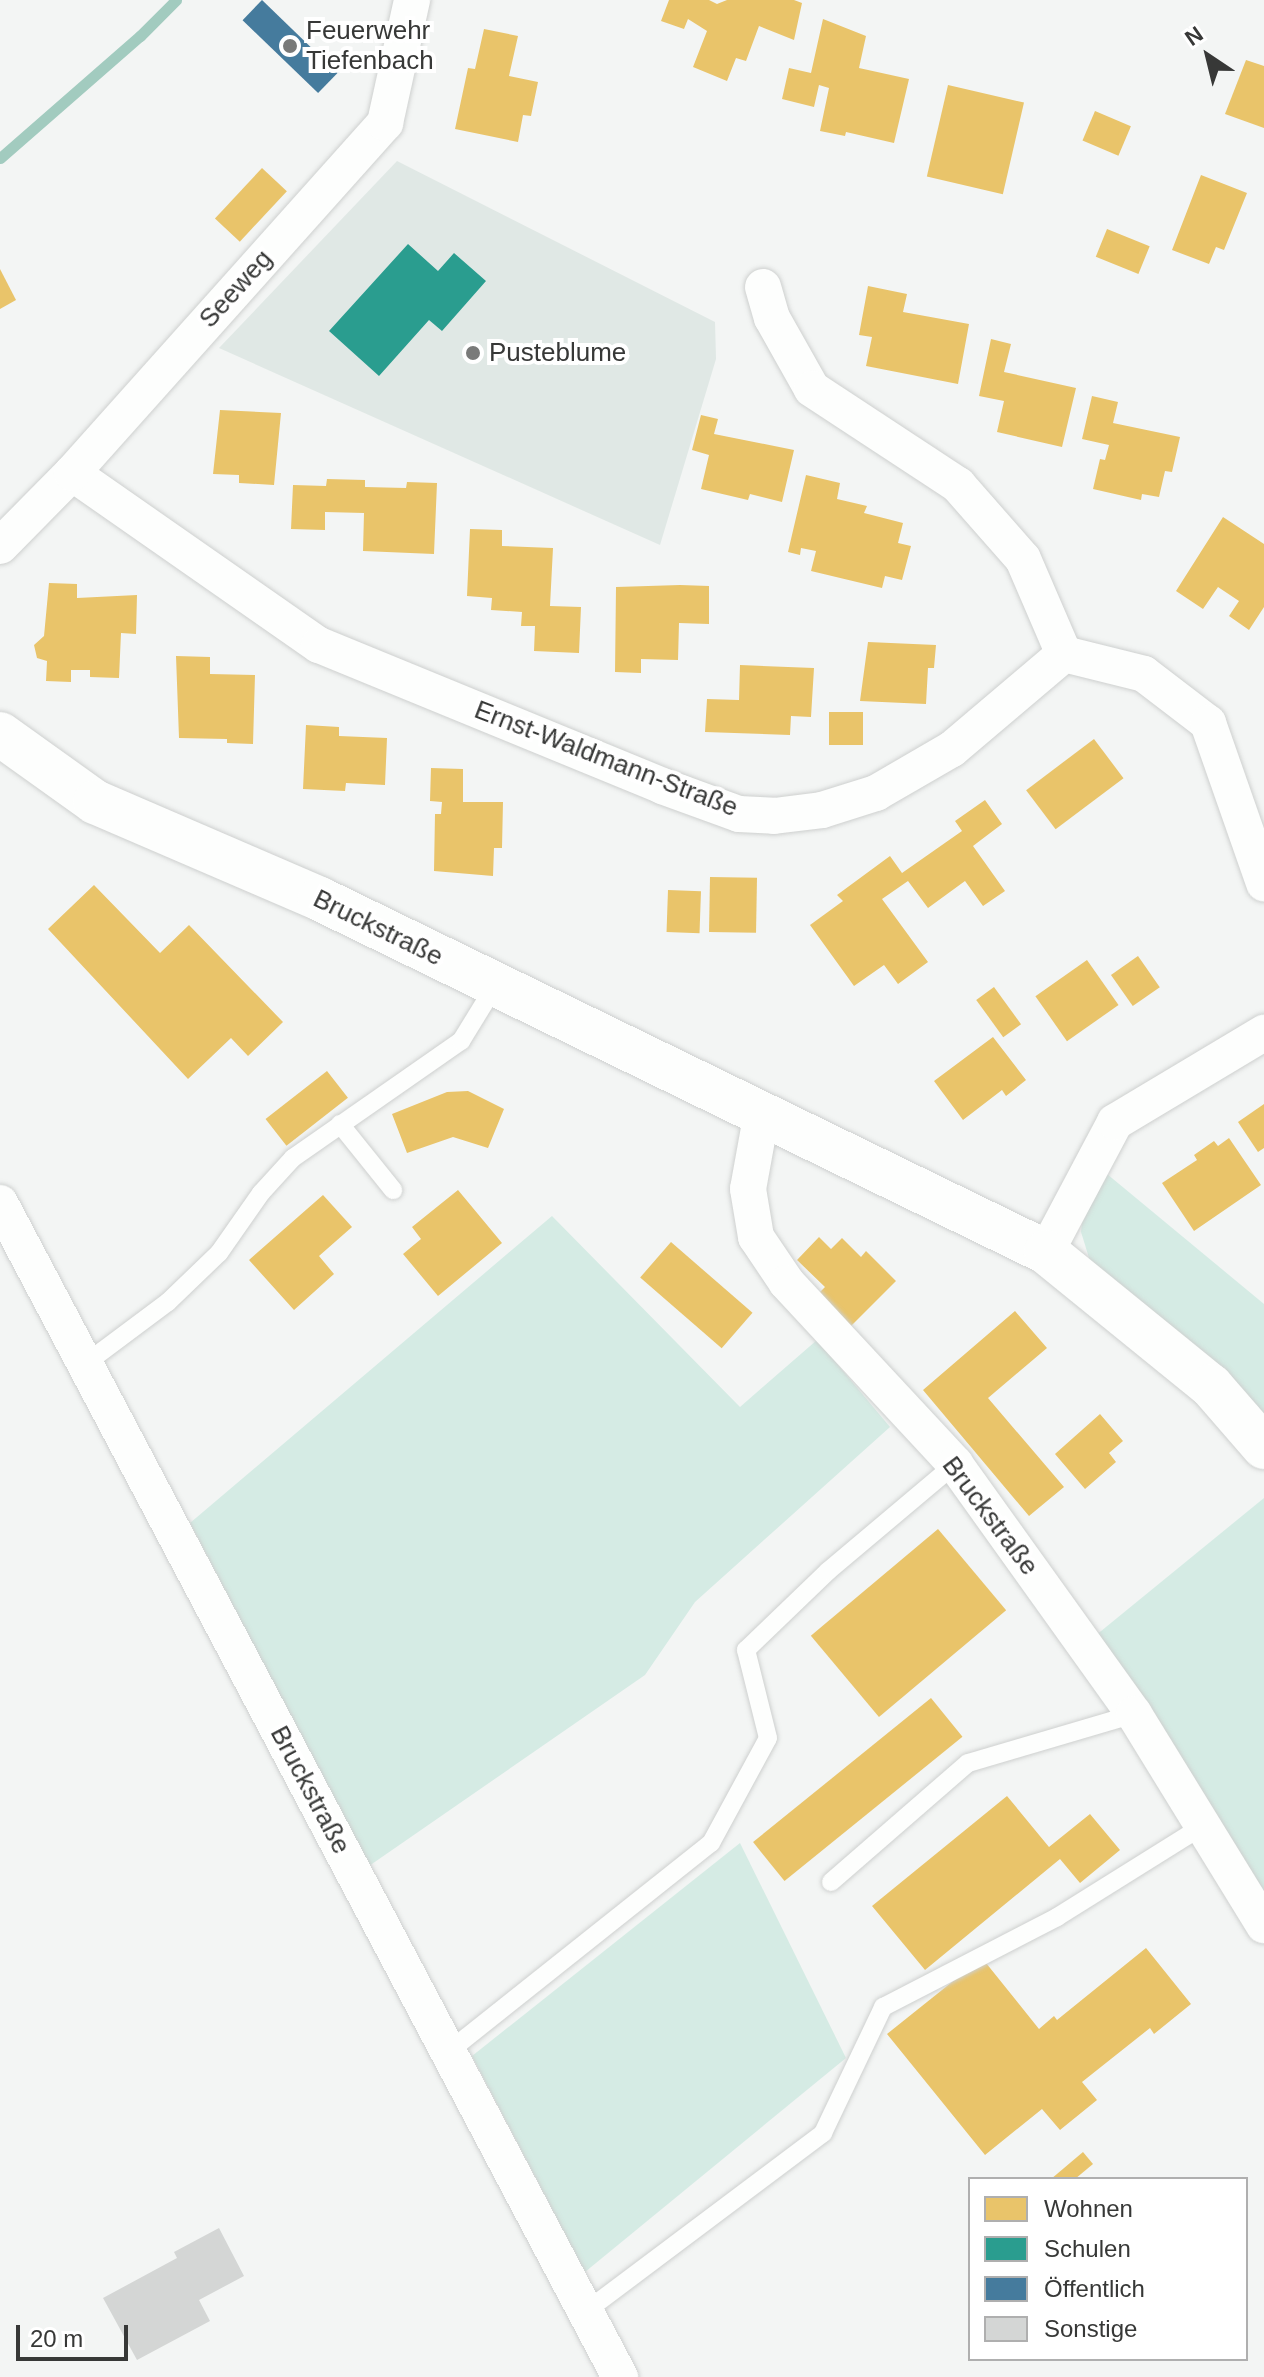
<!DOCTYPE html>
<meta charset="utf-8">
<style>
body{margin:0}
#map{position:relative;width:1264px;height:2377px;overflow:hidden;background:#f3f5f4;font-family:Helvetica,sans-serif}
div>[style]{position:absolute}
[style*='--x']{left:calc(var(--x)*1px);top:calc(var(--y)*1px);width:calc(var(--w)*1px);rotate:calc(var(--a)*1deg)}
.built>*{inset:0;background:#e0e8e5}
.green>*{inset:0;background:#d5ebe4}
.homes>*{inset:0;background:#e9c46a;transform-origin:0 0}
.schools>*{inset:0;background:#2a9d8f}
.public>*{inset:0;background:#457b9d;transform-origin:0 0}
.stream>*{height:11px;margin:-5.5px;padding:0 5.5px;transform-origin:5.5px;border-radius:5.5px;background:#a2cbbf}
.building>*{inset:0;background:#d4d6d5}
.roads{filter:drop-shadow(0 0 2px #ced0cf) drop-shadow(0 0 2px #ced0cf)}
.service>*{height:18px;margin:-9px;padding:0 9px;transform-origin:9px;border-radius:9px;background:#fdfefd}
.minor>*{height:36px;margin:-18px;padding:0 18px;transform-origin:18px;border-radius:18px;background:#fdfefd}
.tertiary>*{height:44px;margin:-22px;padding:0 22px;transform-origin:22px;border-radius:22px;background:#fdfefd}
.dots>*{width:22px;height:22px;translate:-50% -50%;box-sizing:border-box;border:4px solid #fff;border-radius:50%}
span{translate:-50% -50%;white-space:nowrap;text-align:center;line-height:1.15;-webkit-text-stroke:8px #fff;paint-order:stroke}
.poi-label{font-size:26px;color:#373837}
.left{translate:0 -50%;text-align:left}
.street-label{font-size:26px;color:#373837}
.legend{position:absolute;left:968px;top:2177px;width:280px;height:184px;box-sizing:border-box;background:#fff;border:2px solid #afafaf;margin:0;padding:10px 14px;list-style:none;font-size:24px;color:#373837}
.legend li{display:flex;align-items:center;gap:16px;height:40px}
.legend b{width:40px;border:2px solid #afafaf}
.north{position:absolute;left:1168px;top:16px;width:80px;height:80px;-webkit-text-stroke:6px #fff;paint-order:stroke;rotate:325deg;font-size:22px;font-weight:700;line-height:32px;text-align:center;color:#373837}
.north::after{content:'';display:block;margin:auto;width:28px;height:36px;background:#373837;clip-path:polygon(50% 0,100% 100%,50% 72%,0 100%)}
.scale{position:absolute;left:16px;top:2325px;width:112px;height:36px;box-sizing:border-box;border:4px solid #373837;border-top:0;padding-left:10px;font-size:24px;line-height:28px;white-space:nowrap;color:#373837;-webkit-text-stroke:6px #fff;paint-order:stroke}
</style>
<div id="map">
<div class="built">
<i style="clip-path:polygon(397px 161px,715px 322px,716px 359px,660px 545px,219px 348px)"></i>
</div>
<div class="green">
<i style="clip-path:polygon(1101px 1169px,1264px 1304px,1264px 1426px,1090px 1261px,1081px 1232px,1084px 1205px)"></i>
<i style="clip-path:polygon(552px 1216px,740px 1407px,817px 1340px,890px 1427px,695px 1602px,645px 1675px,369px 1866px,190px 1523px)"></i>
<i style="clip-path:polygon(1264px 1498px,1264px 1914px,1095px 1636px)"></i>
<i style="clip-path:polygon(740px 1843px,846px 2058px,585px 2272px,472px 2056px)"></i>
</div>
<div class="homes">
<i style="clip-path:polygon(669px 0,709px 0,717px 4px,727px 0,794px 0,802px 3px,794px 40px,759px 26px,746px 61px,736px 58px,727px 81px,693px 67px,707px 31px,688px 19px,684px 29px,661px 21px)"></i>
<i style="clip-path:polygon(823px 19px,866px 36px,859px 68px,909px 79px,894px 143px,846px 132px,845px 136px,820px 131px,829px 88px,819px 85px,814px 107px,782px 99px,789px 68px,811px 73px)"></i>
<i style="clip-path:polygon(484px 29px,518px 36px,509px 76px,538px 82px,531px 116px,523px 115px,518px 142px,455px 129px,468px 68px,475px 69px)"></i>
<i style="clip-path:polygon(1246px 60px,1264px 66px,1264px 128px,1225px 114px)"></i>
<i style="left:948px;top:85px;width:78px;height:94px;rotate:13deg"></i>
<i style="left:1095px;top:111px;width:39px;height:32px;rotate:23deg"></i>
<i style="left:262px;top:168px;width:34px;height:69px;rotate:43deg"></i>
<i style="clip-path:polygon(1201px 175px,1247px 193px,1224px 250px,1216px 247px,1209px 264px,1172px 250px)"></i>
<i style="left:1107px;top:229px;width:46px;height:30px;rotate:22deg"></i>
<i style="clip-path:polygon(0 269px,16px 300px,0 309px)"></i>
<i style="clip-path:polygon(868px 286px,907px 294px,903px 312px,969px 324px,958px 384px,866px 366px,872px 337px,859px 335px)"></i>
<i style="clip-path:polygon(991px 339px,1011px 344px,1004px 372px,1076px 388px,1062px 447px,997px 432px,1004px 401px,979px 396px)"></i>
<i style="clip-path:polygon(1092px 396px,1118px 402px,1113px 423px,1180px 437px,1172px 472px,1165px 471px,1159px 497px,1142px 494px,1141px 500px,1093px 489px,1100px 459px,1105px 460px,1109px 445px,1082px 439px)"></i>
<i style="clip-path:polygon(220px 410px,281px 413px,274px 485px,239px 483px,239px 475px,213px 474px)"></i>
<i style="clip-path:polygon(701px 415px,718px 419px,714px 434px,794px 450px,782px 502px,750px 494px,748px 500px,701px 489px,709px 455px,692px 450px)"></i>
<i style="clip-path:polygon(806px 475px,840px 483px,837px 499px,867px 506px,864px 513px,903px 523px,898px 543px,911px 546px,902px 580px,885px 576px,882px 588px,811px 571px,816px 551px,801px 548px,800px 555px,788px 552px)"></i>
<i style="clip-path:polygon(327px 479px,365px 480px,365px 487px,406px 488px,407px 482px,437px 483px,434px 554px,363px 551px,364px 513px,325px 512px,325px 530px,291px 529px,293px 485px,326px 486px)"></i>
<i style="clip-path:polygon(1223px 517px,1264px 544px,1264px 607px,1249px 630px,1229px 616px,1239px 601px,1218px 587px,1203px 609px,1176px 591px)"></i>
<i style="clip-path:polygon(470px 529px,502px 530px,502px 546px,553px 548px,550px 606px,581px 607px,579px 653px,534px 651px,535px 626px,521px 626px,522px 612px,491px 610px,492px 598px,467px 596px)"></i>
<i style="clip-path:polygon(49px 583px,77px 584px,77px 598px,137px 595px,136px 634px,121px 633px,119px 678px,90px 677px,90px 670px,71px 670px,71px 682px,46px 681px,47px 661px,37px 658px,34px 645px,44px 636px)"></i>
<i style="clip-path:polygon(680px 585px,709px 586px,709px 624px,679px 623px,678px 660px,641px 659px,641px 673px,615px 672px,616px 587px)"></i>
<i style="clip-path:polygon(868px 642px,936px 645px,934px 668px,928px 668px,926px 704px,860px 701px)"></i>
<i style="clip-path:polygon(176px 656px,210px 657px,210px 674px,255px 675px,253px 744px,227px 743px,227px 739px,179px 738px)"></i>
<i style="clip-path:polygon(740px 665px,814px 668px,811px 717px,791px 716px,790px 735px,705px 732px,707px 699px,739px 700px)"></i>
<i style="left:829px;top:712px;width:34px;height:33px"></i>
<i style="clip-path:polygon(306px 725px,339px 727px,339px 736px,387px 738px,385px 785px,346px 783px,345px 791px,303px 789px)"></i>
<i style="left:1094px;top:739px;width:49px;height:85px;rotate:53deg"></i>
<i style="clip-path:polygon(431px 768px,463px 769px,463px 802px,503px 802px,502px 848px,494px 848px,493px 876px,434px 871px,435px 814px,441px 814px,442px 802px,430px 801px)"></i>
<i style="clip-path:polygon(985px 800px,1002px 824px,973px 846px,1005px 891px,983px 906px,965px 881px,928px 908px,908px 881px,882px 899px,928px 962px,898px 984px,884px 965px,854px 986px,810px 925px,843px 901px,837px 895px,890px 856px,902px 873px,962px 831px,955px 821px)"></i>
<i style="left:710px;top:877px;width:47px;height:55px;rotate:1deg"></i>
<i style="clip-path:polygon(94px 885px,160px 953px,189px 925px,283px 1022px,248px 1056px,231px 1038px,188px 1079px,48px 929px)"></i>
<i style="left:668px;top:890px;width:33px;height:42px;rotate:2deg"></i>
<i style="left:1138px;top:956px;width:38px;height:33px;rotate:55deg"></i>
<i style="left:1087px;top:960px;width:55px;height:63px;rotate:55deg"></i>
<i style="left:994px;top:987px;width:46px;height:22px;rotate:54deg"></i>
<i style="clip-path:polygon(993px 1037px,1026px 1080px,1006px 1096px,1002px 1090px,963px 1120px,934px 1081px)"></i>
<i style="left:327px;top:1071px;width:34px;height:78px;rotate:52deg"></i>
<i style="clip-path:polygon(468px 1091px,504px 1109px,488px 1148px,453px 1137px,407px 1153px,392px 1114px,447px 1092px)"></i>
<i style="clip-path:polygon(1264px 1104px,1264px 1148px,1258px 1152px,1238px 1122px)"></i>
<i style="clip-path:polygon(1229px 1138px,1261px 1185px,1194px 1231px,1162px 1183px,1197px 1160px,1194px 1155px,1214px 1141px,1218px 1146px)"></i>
<i style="clip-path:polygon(458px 1190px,502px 1243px,438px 1296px,403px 1254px,421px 1239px,412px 1227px)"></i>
<i style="clip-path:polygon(323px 1195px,352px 1227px,319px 1256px,334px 1274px,294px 1310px,249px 1260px)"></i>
<i style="clip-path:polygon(819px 1237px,831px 1249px,842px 1238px,861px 1257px,866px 1251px,896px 1281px,846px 1331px,813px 1299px,825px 1287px,797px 1260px)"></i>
<i style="left:671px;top:1242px;width:108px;height:47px;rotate:41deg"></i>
<i style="clip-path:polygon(1015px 1311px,1047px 1348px,988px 1398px,1064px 1487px,1029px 1516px,923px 1390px)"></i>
<i style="clip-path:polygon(1100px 1414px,1123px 1441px,1109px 1453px,1116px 1462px,1085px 1489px,1055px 1454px)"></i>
<i style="left:938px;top:1529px;width:106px;height:166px;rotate:50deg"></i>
<i style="left:931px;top:1698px;width:50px;height:229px;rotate:51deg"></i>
<i style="clip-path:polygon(1007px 1796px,1049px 1847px,1090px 1814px,1120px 1850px,1080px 1883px,1060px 1859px,925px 1970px,872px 1906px)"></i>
<i style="clip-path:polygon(1146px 1948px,1191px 2004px,1154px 2034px,1150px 2028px,1082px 2082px,1097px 2100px,1060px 2130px,1042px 2109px,985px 2155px,887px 2034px,982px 1958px,1039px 2029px,1054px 2016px,1057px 2020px)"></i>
<i style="clip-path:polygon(1083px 2152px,1093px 2164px,1075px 2179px,1051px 2179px)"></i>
</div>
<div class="schools">
<i style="clip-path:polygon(408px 244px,438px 271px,454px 253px,486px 281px,442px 331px,429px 320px,379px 376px,329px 331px)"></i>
</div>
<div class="public">
<i style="left:262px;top:0;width:105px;height:28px;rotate:44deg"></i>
</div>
<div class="stream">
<i style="--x:0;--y:158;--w:186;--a:-41.1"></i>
<i style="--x:140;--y:36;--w:51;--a:-45"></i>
</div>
<div class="building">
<i style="clip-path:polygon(219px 2228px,244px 2276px,199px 2300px,210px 2321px,137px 2360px,103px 2298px,177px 2258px,174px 2252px)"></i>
</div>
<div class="roads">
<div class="service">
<i style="--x:340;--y:1124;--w:85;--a:51.2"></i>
<i style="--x:85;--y:1364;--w:104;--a:-36.8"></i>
<i style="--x:168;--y:1302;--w:71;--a:-43.9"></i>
<i style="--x:219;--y:1253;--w:73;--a:-55"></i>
<i style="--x:261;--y:1193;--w:47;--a:-47.6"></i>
<i style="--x:293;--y:1158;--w:205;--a:-34.9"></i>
<i style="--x:461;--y:1041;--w:67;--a:-58.4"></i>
<i style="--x:831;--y:1882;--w:181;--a:-41"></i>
<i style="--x:968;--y:1763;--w:173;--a:-16.4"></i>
<i style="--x:448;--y:2052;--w:336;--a:-38.5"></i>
<i style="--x:711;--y:1843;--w:119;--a:-61.5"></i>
<i style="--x:768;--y:1738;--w:91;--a:-104"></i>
<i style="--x:746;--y:1650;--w:114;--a:-43.9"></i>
<i style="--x:828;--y:1571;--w:166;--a:-40.1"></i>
<i style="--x:585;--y:2312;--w:298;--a:-36.9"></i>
<i style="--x:823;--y:2133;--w:140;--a:-64.5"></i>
<i style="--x:883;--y:2007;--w:196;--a:-27.3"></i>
<i style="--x:1057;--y:1917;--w:173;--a:-32"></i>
</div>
<div class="minor">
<i style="--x:763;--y:287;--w:32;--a:74"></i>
<i style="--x:772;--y:318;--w:81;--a:60.6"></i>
<i style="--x:812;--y:389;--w:175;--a:33.3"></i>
<i style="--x:958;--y:485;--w:98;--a:48.7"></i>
<i style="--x:1023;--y:559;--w:103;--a:66.7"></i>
<i style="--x:72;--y:473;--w:301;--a:34.9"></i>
<i style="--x:319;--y:645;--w:371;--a:22.3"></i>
<i style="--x:662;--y:786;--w:82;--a:20"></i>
<i style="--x:739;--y:814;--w:35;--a:3"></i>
<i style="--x:774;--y:816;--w:48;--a:-7.1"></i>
<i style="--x:822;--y:810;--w:57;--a:-17.5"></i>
<i style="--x:876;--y:793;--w:88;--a:-30.1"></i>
<i style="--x:952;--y:749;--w:147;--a:-40.3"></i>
<i style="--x:1064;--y:654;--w:82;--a:14"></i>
<i style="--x:1144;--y:674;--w:81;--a:37.4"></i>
<i style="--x:1208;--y:723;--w:170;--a:70.7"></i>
<i style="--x:0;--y:546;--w:103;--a:-45.4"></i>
<i style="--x:72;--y:473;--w:470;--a:-48.2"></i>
<i style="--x:385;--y:123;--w:126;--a:-77.6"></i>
<i style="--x:762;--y:1112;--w:78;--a:100.3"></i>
<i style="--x:748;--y:1189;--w:49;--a:80.5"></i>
<i style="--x:756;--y:1237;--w:55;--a:56"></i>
<i style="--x:787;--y:1283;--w:247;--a:47.1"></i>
<i style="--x:955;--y:1464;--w:307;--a:54.4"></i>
<i style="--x:1134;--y:1714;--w:248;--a:58.4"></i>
<i style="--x:0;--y:1203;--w:1328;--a:62.16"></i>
<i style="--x:1046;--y:1252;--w:147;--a:-62"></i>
<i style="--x:1115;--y:1122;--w:174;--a:-30.9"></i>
</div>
<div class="tertiary">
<i style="--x:0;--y:734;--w:117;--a:35.6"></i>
<i style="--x:95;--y:802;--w:245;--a:23.3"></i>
<i style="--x:320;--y:899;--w:807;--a:25.93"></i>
<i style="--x:1046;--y:1252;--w:213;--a:39.1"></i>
<i style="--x:1211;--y:1386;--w:81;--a:49"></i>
</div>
</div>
<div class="dots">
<i style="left:290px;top:46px;background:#797a79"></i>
<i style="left:473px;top:353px;background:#797a79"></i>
</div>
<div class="poi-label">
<span class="left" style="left:306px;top:46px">Feuerwehr<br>Tiefenbach</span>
<span class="left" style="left:489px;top:353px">Pusteblume</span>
</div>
<div class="street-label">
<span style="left:236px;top:289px;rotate:-48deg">Seeweg</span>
<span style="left:606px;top:759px;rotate:21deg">Ernst-Waldmann-Straße</span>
<span style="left:378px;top:928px;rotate:26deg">Bruckstraße</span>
<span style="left:990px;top:1516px;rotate:53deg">Bruckstraße</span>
<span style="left:310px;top:1790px;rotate:62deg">Bruckstraße</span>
</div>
<ul class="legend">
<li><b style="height:22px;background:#e9c46a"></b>Wohnen</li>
<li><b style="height:22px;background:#2a9d8f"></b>Schulen</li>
<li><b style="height:22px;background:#457b9d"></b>Öffentlich</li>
<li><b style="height:22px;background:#d4d6d5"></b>Sonstige</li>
</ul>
<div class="north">N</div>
<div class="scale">20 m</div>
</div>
